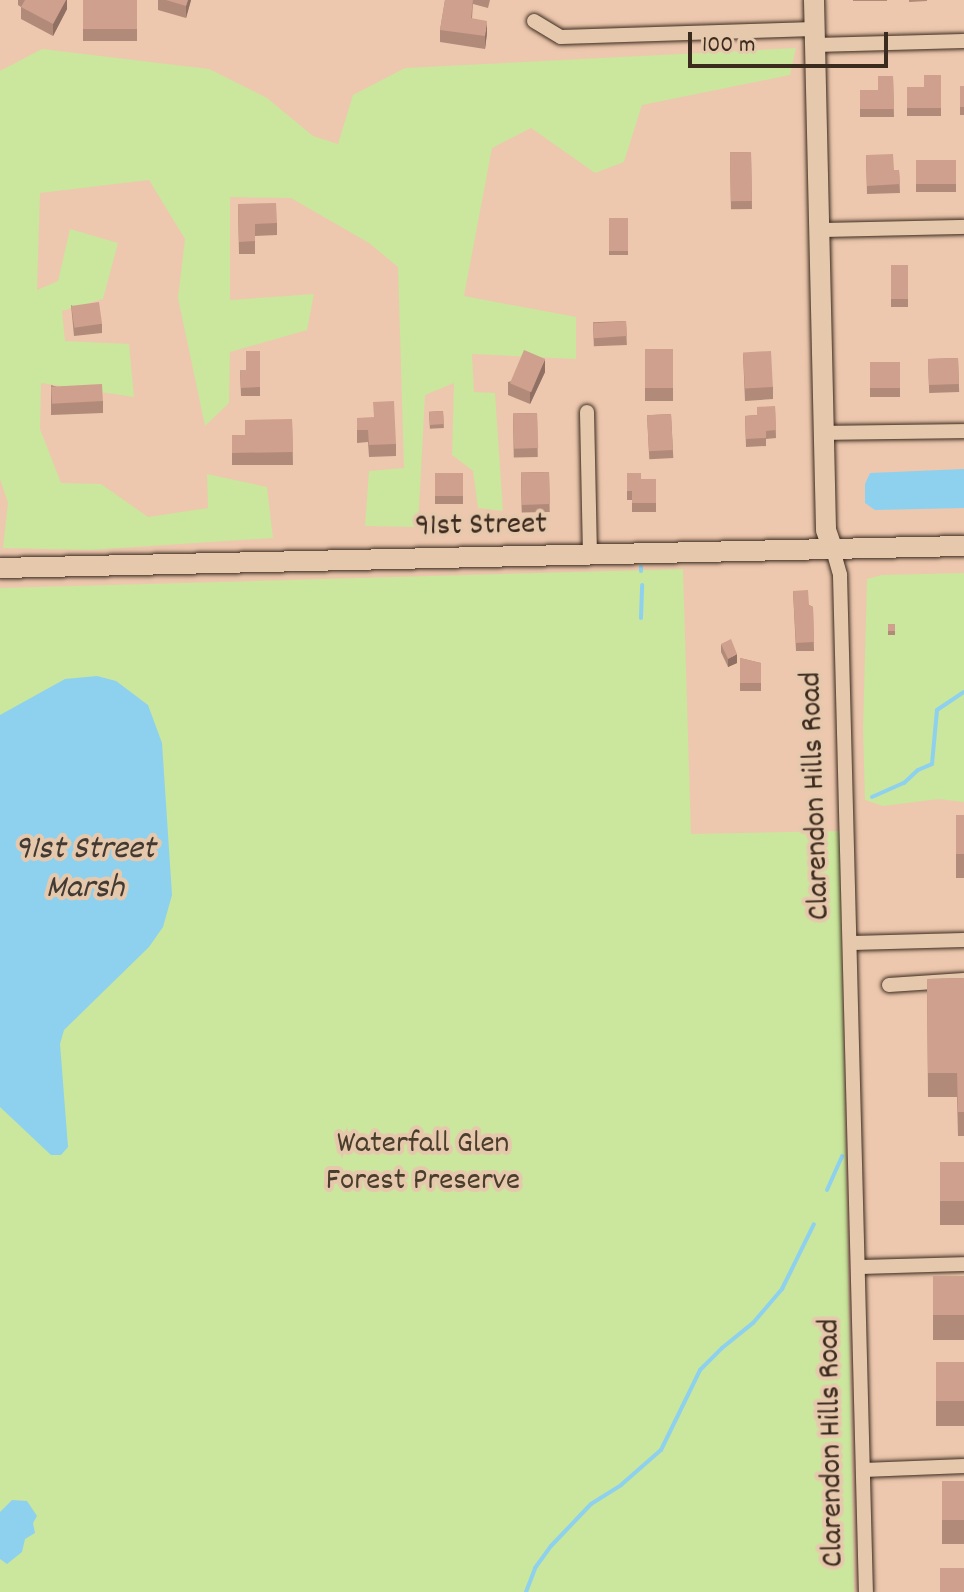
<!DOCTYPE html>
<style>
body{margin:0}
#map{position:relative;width:964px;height:1592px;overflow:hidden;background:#edc8ae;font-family:Dekko,sans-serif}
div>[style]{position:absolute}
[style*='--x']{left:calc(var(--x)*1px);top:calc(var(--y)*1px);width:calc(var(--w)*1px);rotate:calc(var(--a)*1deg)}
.green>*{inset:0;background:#cbe69d}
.water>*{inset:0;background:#8dd1ef}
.stream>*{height:4px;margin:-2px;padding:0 2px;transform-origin:2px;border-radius:2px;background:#8dd1ef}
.roads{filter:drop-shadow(0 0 2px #3b2a1e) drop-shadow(0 0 2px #3b2a1e)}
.street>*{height:14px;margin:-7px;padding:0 7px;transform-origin:7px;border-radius:7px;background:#e6c9ad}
.secondary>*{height:20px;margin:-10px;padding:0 10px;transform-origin:10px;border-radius:10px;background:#e6c9ad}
.wall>*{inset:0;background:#b18a79;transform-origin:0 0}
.shaded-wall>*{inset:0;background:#907063}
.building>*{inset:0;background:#cea08d;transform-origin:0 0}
span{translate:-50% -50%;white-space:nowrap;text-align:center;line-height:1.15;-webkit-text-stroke:8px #e6c9ad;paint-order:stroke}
.street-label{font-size:32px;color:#3b2a1e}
.park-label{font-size:32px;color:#493d2b}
.water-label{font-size:34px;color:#433b33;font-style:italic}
.scale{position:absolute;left:688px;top:32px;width:200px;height:36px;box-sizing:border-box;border:4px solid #3b2a1e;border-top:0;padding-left:10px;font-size:24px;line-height:28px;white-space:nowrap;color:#3b2a1e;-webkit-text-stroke:6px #e6c9ad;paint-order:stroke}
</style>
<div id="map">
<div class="green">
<i style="clip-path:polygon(796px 48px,790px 75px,642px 105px,624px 162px,595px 173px,531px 128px,492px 148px,464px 296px,576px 317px,576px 359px,472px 354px,474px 392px,495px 393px,503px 511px,478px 508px,473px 471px,452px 455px,454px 383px,425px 395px,418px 527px,365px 526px,369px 471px,404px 468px,398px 267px,369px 243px,291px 198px,230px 197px,230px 300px,314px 294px,307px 330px,230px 352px,229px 403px,205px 426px,178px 298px,185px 239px,149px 180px,40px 193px,37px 290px,58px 281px,70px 229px,118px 243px,103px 299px,62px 311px,65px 341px,129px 344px,134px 397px,41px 383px,40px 429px,61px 483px,101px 484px,148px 517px,208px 508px,207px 474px,267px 487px,273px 538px,90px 550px,3px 548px,8px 503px,0 479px,0 71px,42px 49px,209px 69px,267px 98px,313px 136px,338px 144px,353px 95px,405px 68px)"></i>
<i style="clip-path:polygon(683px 569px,691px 834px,840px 831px,854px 1592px,0 1592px,0 588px)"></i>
<i style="clip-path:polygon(964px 573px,964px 802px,939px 799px,883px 806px,865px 800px,863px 729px,867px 579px,882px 575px)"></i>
</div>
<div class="water">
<i style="clip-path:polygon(964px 469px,964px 508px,875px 510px,865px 503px,865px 484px,870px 473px)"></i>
<i style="clip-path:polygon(97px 676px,116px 681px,148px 705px,162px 743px,172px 895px,163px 927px,149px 947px,64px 1030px,60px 1044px,68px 1147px,61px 1155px,51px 1155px,0 1107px,0 715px,65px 679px)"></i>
<i style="clip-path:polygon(12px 1500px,27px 1501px,37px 1516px,33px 1523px,35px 1533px,25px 1539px,22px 1552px,7px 1564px,0 1559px,0 1512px)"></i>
</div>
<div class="stream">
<i style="--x:641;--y:567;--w:4;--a:90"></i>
<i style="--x:641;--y:618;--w:33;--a:-88"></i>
<i style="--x:872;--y:797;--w:35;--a:-24"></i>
<i style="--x:904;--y:783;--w:19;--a:-43"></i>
<i style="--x:918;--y:770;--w:15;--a:-23"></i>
<i style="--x:932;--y:764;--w:54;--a:-84.7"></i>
<i style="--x:937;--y:710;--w:32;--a:-34"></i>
<i style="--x:827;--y:1190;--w:37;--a:-66"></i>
<i style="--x:526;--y:1592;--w:26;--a:-69"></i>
<i style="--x:535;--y:1568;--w:27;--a:-54"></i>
<i style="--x:551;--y:1546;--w:58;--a:-46.4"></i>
<i style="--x:591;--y:1504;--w:36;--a:-32"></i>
<i style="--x:621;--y:1485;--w:53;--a:-41.2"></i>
<i style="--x:661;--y:1450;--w:89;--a:-64"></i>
<i style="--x:700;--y:1370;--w:31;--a:-45"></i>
<i style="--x:722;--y:1348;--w:40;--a:-39"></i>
<i style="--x:753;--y:1323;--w:45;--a:-49.5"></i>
<i style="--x:782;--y:1289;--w:72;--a:-63.8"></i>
</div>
<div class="roads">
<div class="street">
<i style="--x:534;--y:21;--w:31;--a:31"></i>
<i style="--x:561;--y:37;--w:253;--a:-1.8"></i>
<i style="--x:815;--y:45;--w:149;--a:-1.5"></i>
<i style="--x:819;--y:230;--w:145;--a:-1.2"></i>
<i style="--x:587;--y:412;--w:143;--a:88.8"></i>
<i style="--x:823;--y:433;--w:141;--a:-0.8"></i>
<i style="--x:833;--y:550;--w:26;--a:74"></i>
<i style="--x:840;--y:575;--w:1017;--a:88.54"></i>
<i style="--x:852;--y:943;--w:112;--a:-1.5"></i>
<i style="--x:889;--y:985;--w:75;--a:-3.8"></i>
<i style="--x:859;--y:1267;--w:105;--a:-1.6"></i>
<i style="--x:864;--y:1470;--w:100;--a:-2.3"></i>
</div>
<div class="secondary">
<i style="--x:814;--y:0;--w:530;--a:88.7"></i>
<i style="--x:826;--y:530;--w:21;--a:71"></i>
<i style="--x:0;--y:568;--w:964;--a:-1.31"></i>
</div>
</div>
<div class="wall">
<i style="clip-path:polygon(18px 0,67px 0,67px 9px,53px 36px,21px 19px,21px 7px,18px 5px)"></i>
<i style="left:83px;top:0;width:54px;height:41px"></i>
<i style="clip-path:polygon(158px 0,191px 0,186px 18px,158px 10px)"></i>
<i style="clip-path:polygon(445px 0,490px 0,488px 8px,473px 4px,472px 19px,487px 33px,485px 49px,440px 42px,440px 30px)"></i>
<i style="left:853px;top:0;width:34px;height:1px"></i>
<i style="clip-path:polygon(909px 0,927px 0,927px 1px,909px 2px)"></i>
<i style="clip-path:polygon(941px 75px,941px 116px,907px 116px,907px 87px,924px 87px)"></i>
<i style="clip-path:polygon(893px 76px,894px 117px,860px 117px,860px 90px,878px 90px)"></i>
<i style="left:960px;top:86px;width:4px;height:29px"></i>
<i style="left:751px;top:152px;width:57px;height:21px;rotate:89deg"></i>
<i style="clip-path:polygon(866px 155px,894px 170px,899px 170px,900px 193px,867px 194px)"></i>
<i style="left:916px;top:160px;width:40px;height:32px"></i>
<i style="clip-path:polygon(238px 204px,277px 223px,277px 235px,255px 236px,255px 254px,239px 254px)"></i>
<i style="left:609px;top:218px;width:19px;height:37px"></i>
<i style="left:891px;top:265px;width:17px;height:42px"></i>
<i style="clip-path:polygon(71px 305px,102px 324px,102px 333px,74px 336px)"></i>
<i style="left:626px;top:321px;width:24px;height:33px;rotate:88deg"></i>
<i style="left:673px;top:349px;width:52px;height:28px;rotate:90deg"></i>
<i style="clip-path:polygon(260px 351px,260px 396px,241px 396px,240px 370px,246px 370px)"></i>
<i style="clip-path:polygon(743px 353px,773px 387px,773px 399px,745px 401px)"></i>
<i style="left:958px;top:358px;width:34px;height:30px;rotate:88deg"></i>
<i style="left:900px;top:362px;width:35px;height:30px;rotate:90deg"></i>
<i style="clip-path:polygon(545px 372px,530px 404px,508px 395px,508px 382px)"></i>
<i style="clip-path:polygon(51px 385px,103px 401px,103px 413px,51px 415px)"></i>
<i style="clip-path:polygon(775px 406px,776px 438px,766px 439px,766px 446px,746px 447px,745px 416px,757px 415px)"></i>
<i style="left:443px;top:411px;width:17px;height:14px;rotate:87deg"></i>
<i style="left:537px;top:413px;width:44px;height:24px;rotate:89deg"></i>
<i style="left:671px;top:414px;width:44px;height:24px;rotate:87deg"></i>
<i style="clip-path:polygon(357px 418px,396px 444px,396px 456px,369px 457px,368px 442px,357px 443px)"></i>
<i style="clip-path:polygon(292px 419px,293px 465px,232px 465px,232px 435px,245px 435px)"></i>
<i style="left:549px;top:472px;width:40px;height:28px;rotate:89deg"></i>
<i style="left:435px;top:473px;width:28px;height:31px"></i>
<i style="clip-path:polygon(627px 473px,641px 479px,656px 479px,656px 512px,632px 512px,632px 500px,627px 500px)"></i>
<i style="clip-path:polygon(793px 591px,809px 605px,813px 607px,814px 651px,796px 651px)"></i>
<i style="left:888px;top:624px;width:7px;height:11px"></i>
<i style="clip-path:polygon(721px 644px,737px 663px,728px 667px,721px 652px)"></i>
<i style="clip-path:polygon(740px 658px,761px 663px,761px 691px,740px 691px)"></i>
<i style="left:956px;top:815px;width:8px;height:63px"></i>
<i style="clip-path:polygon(964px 978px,964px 1136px,958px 1136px,957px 1097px,928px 1097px,927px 979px)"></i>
<i style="left:940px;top:1162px;width:24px;height:63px"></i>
<i style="left:964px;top:1276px;width:64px;height:31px;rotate:90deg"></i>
<i style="left:936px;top:1362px;width:28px;height:64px"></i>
<i style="left:964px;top:1481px;width:63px;height:22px;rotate:90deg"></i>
</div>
<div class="shaded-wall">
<i style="clip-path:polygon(66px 0,67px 0,67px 9px,53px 36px,53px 24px)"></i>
<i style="clip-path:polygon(188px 0,191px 0,186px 18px,186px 6px)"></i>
<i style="clip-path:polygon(487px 21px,487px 33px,485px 49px,485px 36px)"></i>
<i style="clip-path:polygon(545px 359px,545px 372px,530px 404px,530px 392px)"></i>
<i style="clip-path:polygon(737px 654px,737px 663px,728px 667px,728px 659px)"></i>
</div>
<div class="building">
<i style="clip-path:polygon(25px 0,66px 0,53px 24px,21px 7px)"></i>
<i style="left:83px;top:0;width:54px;height:29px"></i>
<i style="clip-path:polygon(166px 0,188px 0,186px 6px)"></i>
<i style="clip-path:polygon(445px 0,473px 0,471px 18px,487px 21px,485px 36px,440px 30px)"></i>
<i style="clip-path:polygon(924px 75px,941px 75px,941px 108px,907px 108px,907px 87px,924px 87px)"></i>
<i style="clip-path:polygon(878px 76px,893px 76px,894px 109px,860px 109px,860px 90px,878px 90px)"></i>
<i style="left:960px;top:86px;width:4px;height:21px"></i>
<i style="left:751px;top:152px;width:49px;height:21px;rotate:89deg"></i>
<i style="clip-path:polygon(893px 154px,894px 170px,899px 170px,900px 184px,867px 186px,866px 155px)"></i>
<i style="left:916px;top:160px;width:40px;height:24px"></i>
<i style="clip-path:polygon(276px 203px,277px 223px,255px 224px,255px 241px,239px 242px,238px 204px)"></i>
<i style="left:609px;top:218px;width:19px;height:33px"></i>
<i style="left:891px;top:265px;width:17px;height:34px"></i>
<i style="left:99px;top:302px;width:22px;height:28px;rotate:82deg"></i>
<i style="left:626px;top:321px;width:15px;height:33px;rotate:86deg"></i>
<i style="left:673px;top:349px;width:39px;height:28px;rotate:90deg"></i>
<i style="left:524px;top:350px;width:23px;height:36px;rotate:23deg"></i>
<i style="clip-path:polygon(246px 351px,260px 351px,260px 387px,241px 388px,240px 370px,246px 370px)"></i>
<i style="left:771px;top:351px;width:36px;height:28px;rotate:87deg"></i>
<i style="left:958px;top:358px;width:26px;height:30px;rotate:88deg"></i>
<i style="left:900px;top:362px;width:26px;height:30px;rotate:90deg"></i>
<i style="left:102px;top:384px;width:17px;height:51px;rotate:87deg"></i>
<i style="clip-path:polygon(394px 401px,396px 444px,369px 445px,368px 430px,357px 430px,357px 418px,374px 417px,373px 402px)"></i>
<i style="clip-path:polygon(775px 406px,776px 430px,766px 431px,766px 438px,746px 439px,745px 416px,757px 415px,757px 407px)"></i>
<i style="left:443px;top:411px;width:13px;height:14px;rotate:86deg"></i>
<i style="left:537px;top:413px;width:35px;height:24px;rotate:88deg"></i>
<i style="left:671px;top:414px;width:36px;height:24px;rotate:87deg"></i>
<i style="clip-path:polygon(292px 419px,293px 452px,232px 453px,232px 435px,245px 435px,245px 420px)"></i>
<i style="left:549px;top:472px;width:32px;height:28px;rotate:88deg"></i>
<i style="left:435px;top:473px;width:28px;height:23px"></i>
<i style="clip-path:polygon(627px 473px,641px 473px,641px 479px,656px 479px,656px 503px,632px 503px,632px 491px,627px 491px)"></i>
<i style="clip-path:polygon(808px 590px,809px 605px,813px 607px,814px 642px,796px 643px,793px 591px)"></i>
<i style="left:888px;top:624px;width:7px;height:7px"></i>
<i style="clip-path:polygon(731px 639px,737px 654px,728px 659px,721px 644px)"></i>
<i style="clip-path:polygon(740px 658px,761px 663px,761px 683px,740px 683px)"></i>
<i style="left:956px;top:815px;width:8px;height:39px"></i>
<i style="clip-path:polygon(964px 978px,964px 1112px,958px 1112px,957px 1073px,928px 1073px,927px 979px)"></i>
<i style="left:940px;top:1162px;width:24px;height:39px"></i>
<i style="left:964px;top:1276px;width:39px;height:31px;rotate:90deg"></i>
<i style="left:936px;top:1362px;width:28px;height:39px"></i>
<i style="left:964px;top:1481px;width:39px;height:22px;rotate:90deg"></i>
<i style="left:940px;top:1568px;width:24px;height:24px"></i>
</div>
<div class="street-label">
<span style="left:481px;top:527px;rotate:-1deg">91st Street</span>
<span style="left:817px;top:796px;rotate:-92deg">Clarendon Hills Road</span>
<span style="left:833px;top:1443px;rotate:-91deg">Clarendon Hills Road</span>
</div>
<div class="park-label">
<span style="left:423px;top:1164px">Waterfall Glen<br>Forest Preserve</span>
</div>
<div class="water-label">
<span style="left:85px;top:870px">91st Street<br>Marsh</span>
</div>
<div class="scale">100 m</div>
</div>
